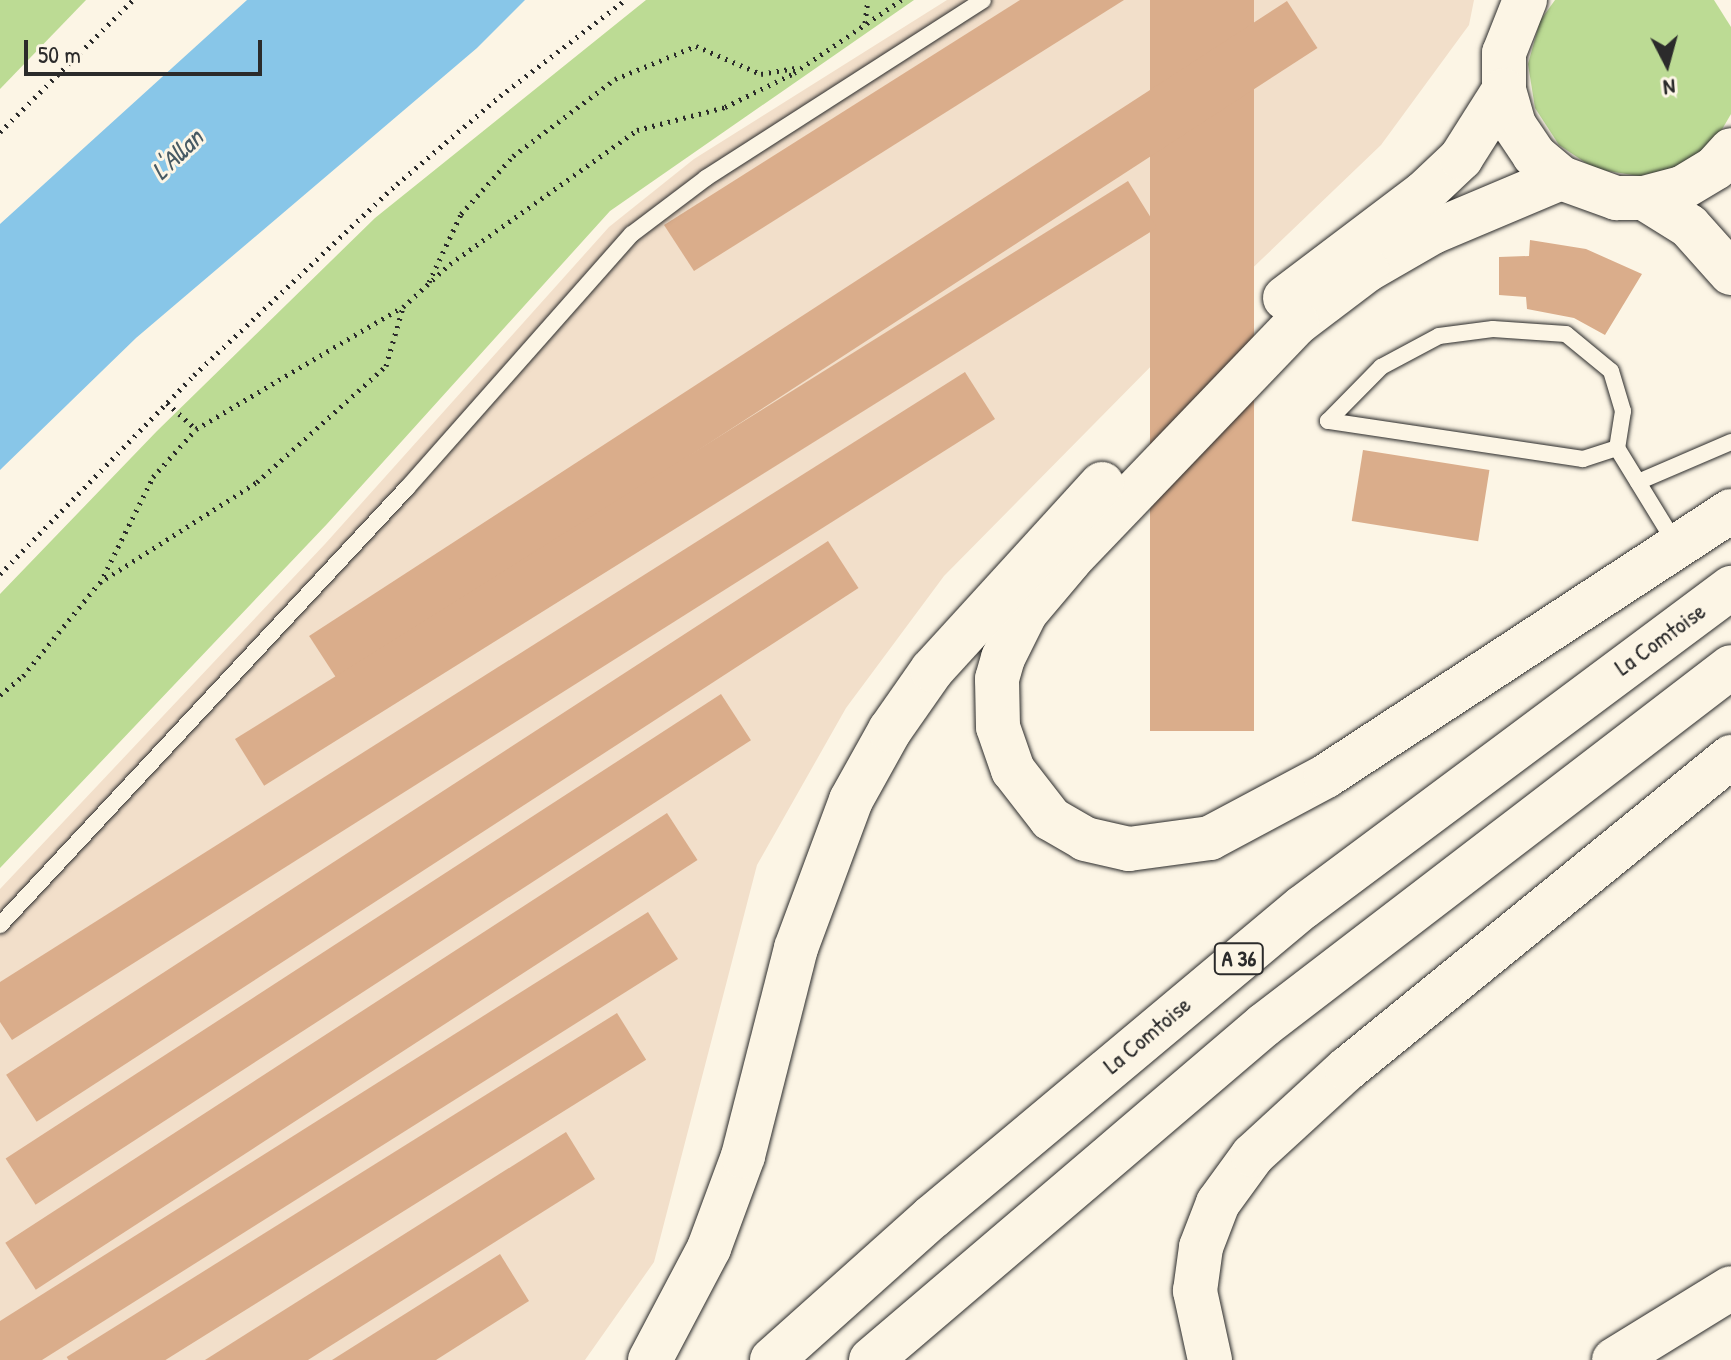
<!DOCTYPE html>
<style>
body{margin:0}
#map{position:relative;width:1731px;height:1360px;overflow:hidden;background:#fcf5e5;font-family:"Patrick Hand",sans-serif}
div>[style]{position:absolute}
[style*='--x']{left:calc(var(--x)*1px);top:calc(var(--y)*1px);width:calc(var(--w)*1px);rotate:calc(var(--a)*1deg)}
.built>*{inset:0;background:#f2dfca}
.green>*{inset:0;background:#bcdb94}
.water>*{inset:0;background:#88c6e8}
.building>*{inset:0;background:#daad8b;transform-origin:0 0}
.path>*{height:5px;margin-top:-2.5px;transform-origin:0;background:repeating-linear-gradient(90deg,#2b2b2b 0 2px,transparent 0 8px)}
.roads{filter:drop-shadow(0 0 2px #2b2b2b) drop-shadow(0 0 2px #2b2b2b)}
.service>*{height:16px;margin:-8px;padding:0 8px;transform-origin:8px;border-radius:8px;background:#fcf5e5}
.primary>*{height:44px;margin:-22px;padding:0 22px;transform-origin:22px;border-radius:22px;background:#fcf5e5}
.motorway>*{height:44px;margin:-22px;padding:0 22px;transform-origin:22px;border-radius:22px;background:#fcf5e5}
span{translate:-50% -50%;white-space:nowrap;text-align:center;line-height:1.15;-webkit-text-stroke:6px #fcf5e5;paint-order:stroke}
.shield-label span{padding:2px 6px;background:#fcf5e5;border:2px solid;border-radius:6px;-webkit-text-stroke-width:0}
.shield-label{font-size:22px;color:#2b2b2b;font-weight:700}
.street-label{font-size:24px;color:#2b2b2b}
.water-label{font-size:26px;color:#475a64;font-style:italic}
.north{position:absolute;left:1627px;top:24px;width:80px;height:80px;-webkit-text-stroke:6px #fcf5e5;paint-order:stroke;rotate:174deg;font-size:22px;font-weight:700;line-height:32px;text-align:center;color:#2b2b2b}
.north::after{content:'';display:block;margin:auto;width:28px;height:36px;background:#2b2b2b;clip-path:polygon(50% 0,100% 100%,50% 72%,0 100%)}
.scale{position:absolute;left:24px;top:40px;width:238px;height:36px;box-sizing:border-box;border:4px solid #2b2b2b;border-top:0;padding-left:10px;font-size:24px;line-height:28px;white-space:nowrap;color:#2b2b2b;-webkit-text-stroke:6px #fcf5e5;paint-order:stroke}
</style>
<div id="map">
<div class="built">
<i style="clip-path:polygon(947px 0,1474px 0,1469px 25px,1381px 145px,1168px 349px,944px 576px,846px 708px,757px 865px,654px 1262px,585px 1360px,0 1360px,0 889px,325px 544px,609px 227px,694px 159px)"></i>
</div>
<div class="green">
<i style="clip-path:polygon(0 0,86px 0,0 89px)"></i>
<i style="clip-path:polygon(646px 0,914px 0,610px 211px,327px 524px,0 868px,0 594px,157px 431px,375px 218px)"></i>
<i style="clip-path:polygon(1555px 0,1714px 0,1731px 27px,1731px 114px,1717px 138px,1682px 166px,1639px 176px,1595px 169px,1559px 145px,1535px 108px,1528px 64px,1540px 21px)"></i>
</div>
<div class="water">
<i style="clip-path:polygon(247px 0,525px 0,477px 48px,136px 338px,0 470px,0 224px)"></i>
</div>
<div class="building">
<i style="clip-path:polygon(1020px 0,1124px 0,694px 271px,664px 225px)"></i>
<i style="left:1150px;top:0;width:104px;height:731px"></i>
<i style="left:1287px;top:1px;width:56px;height:1166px;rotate:57deg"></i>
<i style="left:1128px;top:181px;width:55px;height:1053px;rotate:58deg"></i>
<i style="clip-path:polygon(1530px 240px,1586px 249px,1642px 274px,1605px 335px,1574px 318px,1527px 309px,1526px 297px,1499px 295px,1499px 257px,1529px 256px)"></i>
<i style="clip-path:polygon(965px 372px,995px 419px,12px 1040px,0 1022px,0 982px)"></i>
<i style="left:1363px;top:450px;width:128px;height:72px;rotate:9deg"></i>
<i style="left:828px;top:541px;width:56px;height:980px;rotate:57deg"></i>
<i style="left:721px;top:694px;width:55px;height:853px;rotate:57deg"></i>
<i style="left:667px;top:813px;width:56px;height:789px;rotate:57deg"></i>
<i style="clip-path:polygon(648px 912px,678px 959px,42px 1360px,0 1360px,0 1321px)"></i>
<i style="left:617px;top:1013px;width:55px;height:649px;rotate:58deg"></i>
<i style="clip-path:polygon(566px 1132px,595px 1179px,308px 1360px,205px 1360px)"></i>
<i style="clip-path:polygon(500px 1254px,529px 1301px,436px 1360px,332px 1360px)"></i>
</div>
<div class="path">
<i style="--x:865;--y:23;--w:23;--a:-83"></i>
<i style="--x:0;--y:132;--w:187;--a:-44.8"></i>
<i style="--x:429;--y:282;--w:75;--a:-64.8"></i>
<i style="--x:461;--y:214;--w:78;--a:-48.1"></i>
<i style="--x:513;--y:156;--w:128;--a:-37"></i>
<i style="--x:615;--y:79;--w:87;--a:-22.2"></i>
<i style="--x:696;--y:46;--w:71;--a:23.3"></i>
<i style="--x:761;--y:74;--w:39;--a:-10"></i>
<i style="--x:167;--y:403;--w:39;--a:42"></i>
<i style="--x:0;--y:574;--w:278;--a:-45.7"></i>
<i style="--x:194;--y:375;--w:279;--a:-43.3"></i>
<i style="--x:397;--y:184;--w:135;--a:-40.5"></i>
<i style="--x:500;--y:96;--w:158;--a:-37.5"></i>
<i style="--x:100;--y:583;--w:119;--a:-63.4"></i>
<i style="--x:153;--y:477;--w:64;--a:-48.1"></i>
<i style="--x:196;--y:429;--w:239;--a:-30.6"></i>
<i style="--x:0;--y:695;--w:30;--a:-40"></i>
<i style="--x:23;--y:676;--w:120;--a:-50.7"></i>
<i style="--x:99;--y:583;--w:188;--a:-32.6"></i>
<i style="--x:257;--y:482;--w:173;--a:-42"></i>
<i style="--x:386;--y:366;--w:61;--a:-73.9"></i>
<i style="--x:403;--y:307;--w:64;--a:-42.5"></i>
<i style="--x:450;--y:264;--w:230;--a:-35.6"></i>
<i style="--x:637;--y:130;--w:91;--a:-14.6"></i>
<i style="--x:725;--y:107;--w:77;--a:-26.2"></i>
<i style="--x:794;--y:73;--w:130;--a:-34.3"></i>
</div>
<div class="roads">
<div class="service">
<i style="--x:1617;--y:448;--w:36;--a:162"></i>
<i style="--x:1583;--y:459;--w:258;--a:-171.5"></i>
<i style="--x:1328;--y:421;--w:76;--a:-45.5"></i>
<i style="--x:1381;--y:367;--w:66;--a:-28.1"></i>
<i style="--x:1439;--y:336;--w:54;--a:-7.4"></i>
<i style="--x:1493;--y:329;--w:73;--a:3.9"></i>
<i style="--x:1566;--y:334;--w:58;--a:39.4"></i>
<i style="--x:1611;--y:371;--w:42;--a:73.3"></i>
<i style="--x:1623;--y:411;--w:37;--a:99"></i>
<i style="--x:1617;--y:448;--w:115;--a:58.5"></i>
<i style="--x:1638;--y:482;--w:101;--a:-23.3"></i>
<i style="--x:0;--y:925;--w:597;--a:-47.04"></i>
<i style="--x:407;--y:488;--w:339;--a:-48.5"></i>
<i style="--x:632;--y:234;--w:93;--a:-37.1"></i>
<i style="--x:706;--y:178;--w:329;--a:-32.7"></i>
</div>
<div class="primary">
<i style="--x:1525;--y:0;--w:57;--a:111.6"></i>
<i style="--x:1504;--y:53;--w:37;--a:90"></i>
<i style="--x:1504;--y:90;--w:36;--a:74"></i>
<i style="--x:1514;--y:125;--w:36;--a:56"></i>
<i style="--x:1534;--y:155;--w:35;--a:40"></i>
<i style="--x:1561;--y:178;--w:59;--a:20"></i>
<i style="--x:1616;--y:198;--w:28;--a:0"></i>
<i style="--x:1644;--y:198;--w:39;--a:-15"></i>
<i style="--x:1682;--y:188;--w:39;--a:-31"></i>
<i style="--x:1715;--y:168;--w:24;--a:-48"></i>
<i style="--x:1644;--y:198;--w:53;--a:31.9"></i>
<i style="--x:1689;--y:226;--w:63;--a:48.2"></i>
</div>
<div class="motorway">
<i style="--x:1561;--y:178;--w:139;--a:157.1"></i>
<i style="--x:1433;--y:232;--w:76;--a:150.1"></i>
<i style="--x:1367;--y:270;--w:88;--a:142.9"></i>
<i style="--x:1297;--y:323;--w:328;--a:133.8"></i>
<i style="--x:1070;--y:560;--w:68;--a:130.2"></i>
<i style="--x:1026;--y:612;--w:51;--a:116.6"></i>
<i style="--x:1003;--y:658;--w:22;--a:106"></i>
<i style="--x:997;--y:679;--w:48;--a:88.8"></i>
<i style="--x:998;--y:727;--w:46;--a:70.8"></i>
<i style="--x:1013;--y:770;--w:62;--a:52.2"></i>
<i style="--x:1051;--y:819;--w:39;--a:30"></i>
<i style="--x:1085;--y:839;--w:45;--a:12.8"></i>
<i style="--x:1129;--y:849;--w:82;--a:-7.7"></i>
<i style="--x:1210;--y:838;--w:132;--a:-28.1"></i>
<i style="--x:1326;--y:776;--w:484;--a:-33.2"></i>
<i style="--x:1285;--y:298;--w:174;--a:-37.1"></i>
<i style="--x:1424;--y:193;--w:51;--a:-43.4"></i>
<i style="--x:1461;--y:158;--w:80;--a:-57.7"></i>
<i style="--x:650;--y:1360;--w:127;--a:-62.2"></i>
<i style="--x:709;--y:1248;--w:98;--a:-69.7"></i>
<i style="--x:743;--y:1156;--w:215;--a:-75.7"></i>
<i style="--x:796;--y:948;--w:158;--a:-69.6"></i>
<i style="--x:851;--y:800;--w:80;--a:-60.9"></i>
<i style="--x:890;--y:730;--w:73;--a:-55"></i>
<i style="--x:932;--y:670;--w:252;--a:-47.6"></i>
<i style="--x:772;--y:1360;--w:215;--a:-41.8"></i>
<i style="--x:932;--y:1217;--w:483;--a:-39.9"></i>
<i style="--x:1303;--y:907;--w:534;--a:-36.7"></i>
<i style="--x:871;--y:1360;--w:516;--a:-40.44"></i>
<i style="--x:1264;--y:1025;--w:588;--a:-37.47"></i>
<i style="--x:1210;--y:1360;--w:71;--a:-102.3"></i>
<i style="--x:1195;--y:1291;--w:44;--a:-82.2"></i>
<i style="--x:1201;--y:1247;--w:47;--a:-68.9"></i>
<i style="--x:1218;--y:1203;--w:59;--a:-53.9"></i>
<i style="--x:1253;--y:1155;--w:127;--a:-42.5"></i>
<i style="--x:1347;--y:1069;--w:495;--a:-39.1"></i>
<i style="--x:1614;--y:1360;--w:137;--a:-31.6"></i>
</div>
</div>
<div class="shield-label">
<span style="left:1239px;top:959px">A 36</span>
</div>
<div class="street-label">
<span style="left:1660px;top:639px;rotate:-36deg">La Comtoise</span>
<span style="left:1147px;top:1035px;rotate:-40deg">La Comtoise</span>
</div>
<div class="water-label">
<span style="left:177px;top:154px;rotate:-44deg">L'Allan</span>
</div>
<div class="north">N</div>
<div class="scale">50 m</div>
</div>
